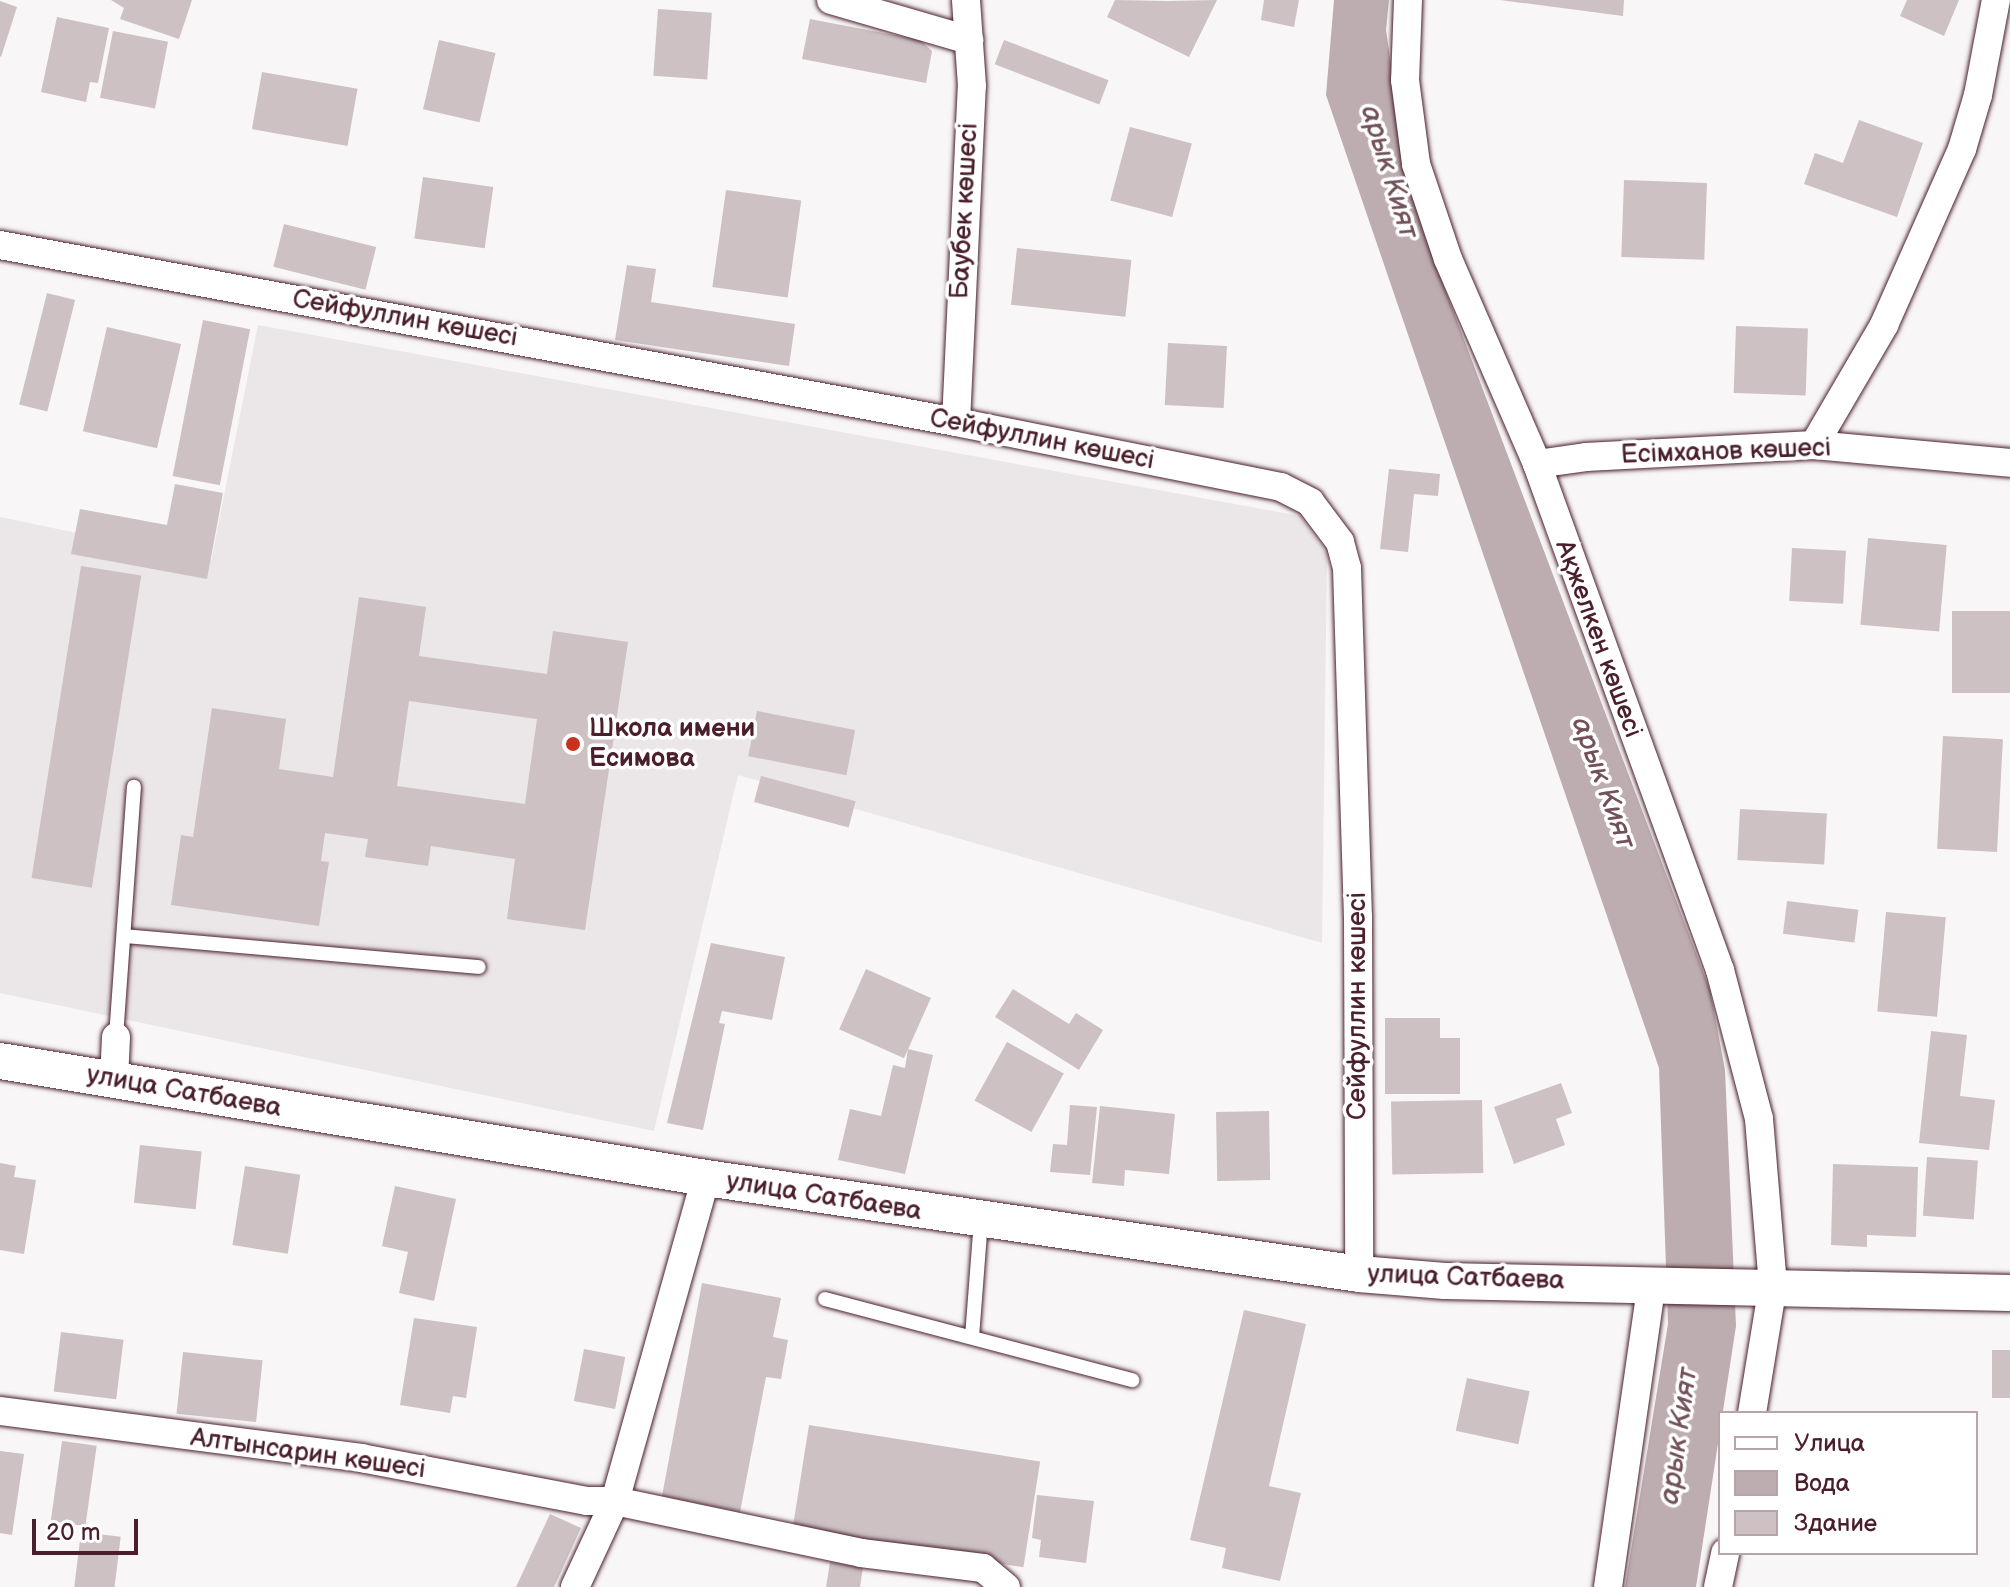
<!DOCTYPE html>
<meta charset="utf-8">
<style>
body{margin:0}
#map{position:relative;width:2010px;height:1587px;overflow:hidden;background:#f8f6f7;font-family:"Balsamiq Sans",sans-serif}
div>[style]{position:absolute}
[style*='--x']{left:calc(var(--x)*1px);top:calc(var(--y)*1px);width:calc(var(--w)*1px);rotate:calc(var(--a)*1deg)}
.built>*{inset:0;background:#ebe6e8}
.water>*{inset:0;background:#bdadb0}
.building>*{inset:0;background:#cdc1c4;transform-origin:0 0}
.roads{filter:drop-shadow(0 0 2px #4a1f2b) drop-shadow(0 0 2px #4a1f2b)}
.service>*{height:14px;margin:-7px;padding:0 7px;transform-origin:7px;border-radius:7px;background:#fff}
.minor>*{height:28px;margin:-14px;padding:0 14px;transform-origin:14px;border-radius:14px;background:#fff}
.tertiary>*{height:36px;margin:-18px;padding:0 18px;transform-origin:18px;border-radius:18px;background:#fff}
.dots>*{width:22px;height:22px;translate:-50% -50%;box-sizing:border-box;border:4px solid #fff;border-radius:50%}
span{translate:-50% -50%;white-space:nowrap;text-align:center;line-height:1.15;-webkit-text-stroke:7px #fff;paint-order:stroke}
.street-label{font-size:26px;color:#4a1f2b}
.poi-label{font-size:26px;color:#4a1f2b;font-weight:700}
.left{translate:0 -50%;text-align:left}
.water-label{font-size:28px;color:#72515a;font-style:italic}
.legend{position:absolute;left:1718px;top:1411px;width:260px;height:144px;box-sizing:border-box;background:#fff;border:2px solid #b7a5aa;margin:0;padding:10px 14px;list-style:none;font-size:24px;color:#4a1f2b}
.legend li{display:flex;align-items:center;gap:16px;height:40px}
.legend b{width:40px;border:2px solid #b7a5aa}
.scale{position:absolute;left:32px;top:1519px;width:106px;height:36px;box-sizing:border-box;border:4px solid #4a1f2b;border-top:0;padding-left:10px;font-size:24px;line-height:28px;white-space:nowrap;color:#4a1f2b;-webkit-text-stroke:6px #fff;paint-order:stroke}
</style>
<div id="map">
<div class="built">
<i style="clip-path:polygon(258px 325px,1300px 516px,1327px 554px,1322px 943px,738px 775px,654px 1131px,0 993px,0 517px,211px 561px)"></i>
</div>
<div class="water">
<i style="clip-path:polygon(1334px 0,1389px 0,1386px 30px,1403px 149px,1423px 231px,1710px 990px,1725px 1070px,1736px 1326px,1696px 1587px,1625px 1587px,1668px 1324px,1659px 1068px,1326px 95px)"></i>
</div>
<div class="building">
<i style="clip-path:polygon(111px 0,192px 0,179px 39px,120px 19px,124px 8px)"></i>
<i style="clip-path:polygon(1115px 0,1167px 1px,1217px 0,1189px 57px,1107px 17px)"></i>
<i style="clip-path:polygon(1264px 0,1299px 0,1294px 27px,1261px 20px)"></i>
<i style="clip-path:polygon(1500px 0,1624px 0,1623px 16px)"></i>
<i style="clip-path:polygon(1907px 0,1959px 0,1944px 36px,1900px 16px)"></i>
<i style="clip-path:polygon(0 1px,17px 7px,1px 57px,0 56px)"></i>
<i style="left:658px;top:9px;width:54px;height:67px;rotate:4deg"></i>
<i style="clip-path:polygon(57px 17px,109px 28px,98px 83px,90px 82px,86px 102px,41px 92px)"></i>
<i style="clip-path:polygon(810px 19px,920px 40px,932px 51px,926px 83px,802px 59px)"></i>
<i style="left:113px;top:31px;width:56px;height:68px;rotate:11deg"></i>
<i style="left:439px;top:40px;width:58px;height:71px;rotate:13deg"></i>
<i style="left:1004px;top:40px;width:112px;height:26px;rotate:21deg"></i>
<i style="left:262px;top:72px;width:97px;height:58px;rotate:10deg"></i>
<i style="clip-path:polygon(1859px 120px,1923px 143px,1897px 217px,1804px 184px,1815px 153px,1843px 163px)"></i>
<i style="left:1130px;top:127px;width:64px;height:76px;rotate:15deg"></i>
<i style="left:423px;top:177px;width:71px;height:62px;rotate:8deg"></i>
<i style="left:1624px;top:180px;width:83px;height:77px;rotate:2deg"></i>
<i style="left:726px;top:190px;width:76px;height:98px;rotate:8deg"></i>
<i style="left:284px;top:224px;width:95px;height:44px;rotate:14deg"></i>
<i style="left:1017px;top:248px;width:115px;height:57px;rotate:6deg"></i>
<i style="clip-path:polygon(627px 265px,656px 269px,651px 302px,795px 324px,789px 366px,615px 340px)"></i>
<i style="left:47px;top:293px;width:29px;height:115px;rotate:14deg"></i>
<i style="left:203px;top:320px;width:48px;height:159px;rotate:11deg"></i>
<i style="left:1736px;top:326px;width:72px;height:67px;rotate:2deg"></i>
<i style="left:107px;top:327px;width:76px;height:107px;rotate:13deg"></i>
<i style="left:1168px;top:343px;width:59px;height:62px;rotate:3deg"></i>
<i style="clip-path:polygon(1389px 469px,1440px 474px,1438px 496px,1414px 494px,1408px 552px,1380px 549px)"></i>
<i style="clip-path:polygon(175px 484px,223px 493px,207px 579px,71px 554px,80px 509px,167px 525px)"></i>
<i style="left:1868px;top:538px;width:79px;height:87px;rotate:5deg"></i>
<i style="left:1792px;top:548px;width:54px;height:53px;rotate:3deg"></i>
<i style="left:81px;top:566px;width:61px;height:316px;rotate:9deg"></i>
<i style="clip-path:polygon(evenodd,359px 597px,426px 607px,419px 656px,547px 674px,553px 631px,628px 642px,585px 930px,507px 919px,515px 859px,431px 846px,428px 866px,365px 857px,368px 839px,325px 833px,321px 861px,329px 862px,319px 926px,171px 905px,181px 835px,193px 837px,212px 708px,286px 719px,279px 769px,333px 777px,359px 597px,409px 701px,537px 719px,525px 804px,397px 786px,409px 701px)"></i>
<i style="left:2010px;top:611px;width:82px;height:58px;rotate:90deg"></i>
<i style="left:757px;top:711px;width:100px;height:46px;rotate:11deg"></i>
<i style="left:1943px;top:736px;width:60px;height:113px;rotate:3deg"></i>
<i style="left:761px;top:776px;width:98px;height:27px;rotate:15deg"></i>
<i style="left:1740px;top:809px;width:87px;height:51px;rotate:3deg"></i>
<i style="left:1787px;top:901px;width:72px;height:33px;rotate:7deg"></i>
<i style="left:1886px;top:912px;width:60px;height:100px;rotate:5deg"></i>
<i style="clip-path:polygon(711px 943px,785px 957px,772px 1020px,722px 1011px,719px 1023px,725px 1024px,703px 1130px,667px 1123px)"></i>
<i style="left:866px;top:969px;width:71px;height:66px;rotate:24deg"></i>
<i style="clip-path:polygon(1013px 989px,1069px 1024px,1076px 1013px,1103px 1030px,1079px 1070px,995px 1017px)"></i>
<i style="clip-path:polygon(1385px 1018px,1440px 1018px,1440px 1038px,1460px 1038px,1460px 1094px,1385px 1094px)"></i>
<i style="clip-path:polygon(1931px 1031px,1967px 1035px,1960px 1096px,1995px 1100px,1989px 1150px,1919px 1143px)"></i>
<i style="left:1007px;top:1042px;width:65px;height:67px;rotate:29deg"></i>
<i style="clip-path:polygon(908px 1049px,933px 1055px,905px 1174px,838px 1160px,850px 1109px,881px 1116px,893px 1065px,905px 1068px)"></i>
<i style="clip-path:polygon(1561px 1083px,1572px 1113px,1556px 1119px,1565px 1145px,1514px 1164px,1494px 1107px)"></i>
<i style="left:1482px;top:1100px;width:73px;height:91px;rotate:89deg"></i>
<i style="clip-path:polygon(1070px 1105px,1097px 1107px,1090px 1175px,1050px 1172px,1053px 1144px,1067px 1145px)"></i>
<i style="clip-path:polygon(1100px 1106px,1175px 1114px,1169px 1174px,1125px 1170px,1124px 1186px,1092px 1183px)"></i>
<i style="left:1269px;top:1111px;width:69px;height:53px;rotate:89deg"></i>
<i style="left:140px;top:1145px;width:62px;height:58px;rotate:6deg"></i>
<i style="left:1927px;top:1157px;width:51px;height:59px;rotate:4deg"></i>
<i style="clip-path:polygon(0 1163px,16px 1166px,14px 1177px,36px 1180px,24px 1254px,0 1250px)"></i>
<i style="clip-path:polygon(1833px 1164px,1918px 1167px,1916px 1237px,1867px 1235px,1867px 1247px,1831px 1245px)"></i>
<i style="left:245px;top:1166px;width:56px;height:80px;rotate:9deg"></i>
<i style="clip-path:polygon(395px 1186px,456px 1199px,434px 1301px,399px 1293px,408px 1252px,382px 1246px)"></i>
<i style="clip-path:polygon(702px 1283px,781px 1298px,773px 1337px,788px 1340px,781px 1379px,766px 1377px,740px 1512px,662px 1496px)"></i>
<i style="clip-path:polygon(1244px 1310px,1306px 1324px,1269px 1486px,1301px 1493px,1280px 1581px,1222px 1568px,1226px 1548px,1190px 1540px)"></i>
<i style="clip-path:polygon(414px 1318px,477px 1327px,466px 1398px,453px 1396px,450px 1413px,400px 1405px)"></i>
<i style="left:61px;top:1332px;width:63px;height:60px;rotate:7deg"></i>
<i style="left:584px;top:1349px;width:42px;height:53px;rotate:11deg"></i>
<i style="left:1992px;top:1350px;width:18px;height:48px"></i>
<i style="left:183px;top:1352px;width:80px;height:62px;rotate:6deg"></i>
<i style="left:1467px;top:1378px;width:64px;height:54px;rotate:12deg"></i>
<i style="left:809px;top:1425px;width:234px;height:107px;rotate:9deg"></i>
<i style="left:62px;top:1441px;width:35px;height:81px;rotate:8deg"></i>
<i style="clip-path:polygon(0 1451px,24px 1454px,12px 1535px,0 1533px)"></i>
<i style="clip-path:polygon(1037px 1495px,1094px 1501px,1086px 1563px,1039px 1557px,1041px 1540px,1032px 1538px)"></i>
<i style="clip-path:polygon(550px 1514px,581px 1528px,554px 1587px,516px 1587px)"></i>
<i style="left:81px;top:1532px;width:40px;height:56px;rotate:7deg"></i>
<i style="clip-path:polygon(830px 1562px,863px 1567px,860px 1587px,826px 1587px)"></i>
</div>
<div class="roads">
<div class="service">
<i style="--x:124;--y:936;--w:356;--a:5"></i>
<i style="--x:116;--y:1037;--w:251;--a:-85.9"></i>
<i style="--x:825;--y:1299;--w:318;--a:14.8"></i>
<i style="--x:972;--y:1337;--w:116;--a:-85.6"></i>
</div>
<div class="minor">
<i style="--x:831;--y:0;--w:144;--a:16.2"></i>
<i style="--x:1408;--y:0;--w:80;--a:92.1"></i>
<i style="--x:1405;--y:80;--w:85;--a:82.5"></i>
<i style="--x:1416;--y:164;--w:100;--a:71.4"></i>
<i style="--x:1448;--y:259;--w:223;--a:66.5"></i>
<i style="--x:1537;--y:464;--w:538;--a:70.12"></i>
<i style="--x:1720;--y:970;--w:154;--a:75.3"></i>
<i style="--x:1759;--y:1119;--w:167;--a:85.2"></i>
<i style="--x:1773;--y:1285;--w:130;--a:99.3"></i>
<i style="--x:0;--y:245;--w:972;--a:10.49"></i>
<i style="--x:956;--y:422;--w:331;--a:11.3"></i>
<i style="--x:1281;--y:487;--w:33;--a:27"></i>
<i style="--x:1310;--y:502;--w:50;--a:53.1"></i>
<i style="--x:1340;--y:542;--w:27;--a:75"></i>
<i style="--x:1347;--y:568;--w:349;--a:88.2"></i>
<i style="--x:1358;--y:917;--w:357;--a:89.8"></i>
<i style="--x:956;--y:422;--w:336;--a:-87.3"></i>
<i style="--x:972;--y:86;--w:86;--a:-94"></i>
<i style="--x:1814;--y:445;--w:139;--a:-59.7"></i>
<i style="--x:1884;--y:325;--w:193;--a:-66.1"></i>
<i style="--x:1962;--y:149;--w:56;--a:-73.5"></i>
<i style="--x:1978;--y:95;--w:97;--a:-79.3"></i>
<i style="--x:1537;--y:464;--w:49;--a:-8.1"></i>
<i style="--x:1586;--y:457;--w:228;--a:-3"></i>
<i style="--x:1814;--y:445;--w:197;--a:5.2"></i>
<i style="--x:114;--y:1080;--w:43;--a:-87.3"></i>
<i style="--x:0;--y:1411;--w:364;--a:7.4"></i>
<i style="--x:361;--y:1458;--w:230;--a:10.8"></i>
<i style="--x:587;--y:1501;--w:28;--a:0"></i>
<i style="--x:615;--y:1501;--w:251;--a:11.9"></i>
<i style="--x:861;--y:1553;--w:123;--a:7"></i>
<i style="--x:983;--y:1568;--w:30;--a:40"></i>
<i style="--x:575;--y:1587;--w:95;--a:-65.1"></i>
<i style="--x:615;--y:1501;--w:336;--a:-74.3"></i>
<i style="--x:1608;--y:1587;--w:307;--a:-81.8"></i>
<i style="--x:1718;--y:1587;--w:35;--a:-78"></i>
</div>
<div class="tertiary">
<i style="--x:0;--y:1061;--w:716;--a:9.41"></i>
<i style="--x:706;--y:1178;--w:660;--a:8.36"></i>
<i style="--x:1359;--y:1274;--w:86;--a:4.7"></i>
<i style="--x:1445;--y:1281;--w:565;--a:1.22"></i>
</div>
</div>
<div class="dots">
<i style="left:573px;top:744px;background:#c8321e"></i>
</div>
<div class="street-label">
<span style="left:965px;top:211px;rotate:-87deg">Баубек көшесі</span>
<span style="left:405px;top:319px;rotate:10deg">Сейфуллин көшесі</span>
<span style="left:1042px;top:440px;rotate:11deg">Сейфуллин көшесі</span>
<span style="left:1726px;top:452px;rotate:-2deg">Есімханов көшесі</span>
<span style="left:1598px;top:639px;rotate:70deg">Ақжелкен көшесі</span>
<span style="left:1358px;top:1006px;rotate:-90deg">Сейфуллин көшесі</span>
<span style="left:184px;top:1092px;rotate:10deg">улица Сатбаева</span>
<span style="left:824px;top:1197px;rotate:9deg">улица Сатбаева</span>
<span style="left:1466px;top:1278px;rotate:2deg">улица Сатбаева</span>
<span style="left:308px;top:1454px;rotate:8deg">Алтынсарин көшесі</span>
</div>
<div class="poi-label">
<span class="left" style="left:589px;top:744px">Школа имени<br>Есимова</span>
</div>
<div class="water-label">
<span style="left:1389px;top:172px;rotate:73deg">арык Кият</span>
<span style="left:1603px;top:783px;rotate:70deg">арык Кият</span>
<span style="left:1679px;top:1436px;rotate:-82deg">арык Кият</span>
</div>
<ul class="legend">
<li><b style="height:10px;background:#fff"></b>Улица</li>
<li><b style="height:22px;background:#bdadb0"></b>Вода</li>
<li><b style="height:22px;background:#cdc1c4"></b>Здание</li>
</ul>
<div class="scale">20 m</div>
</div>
